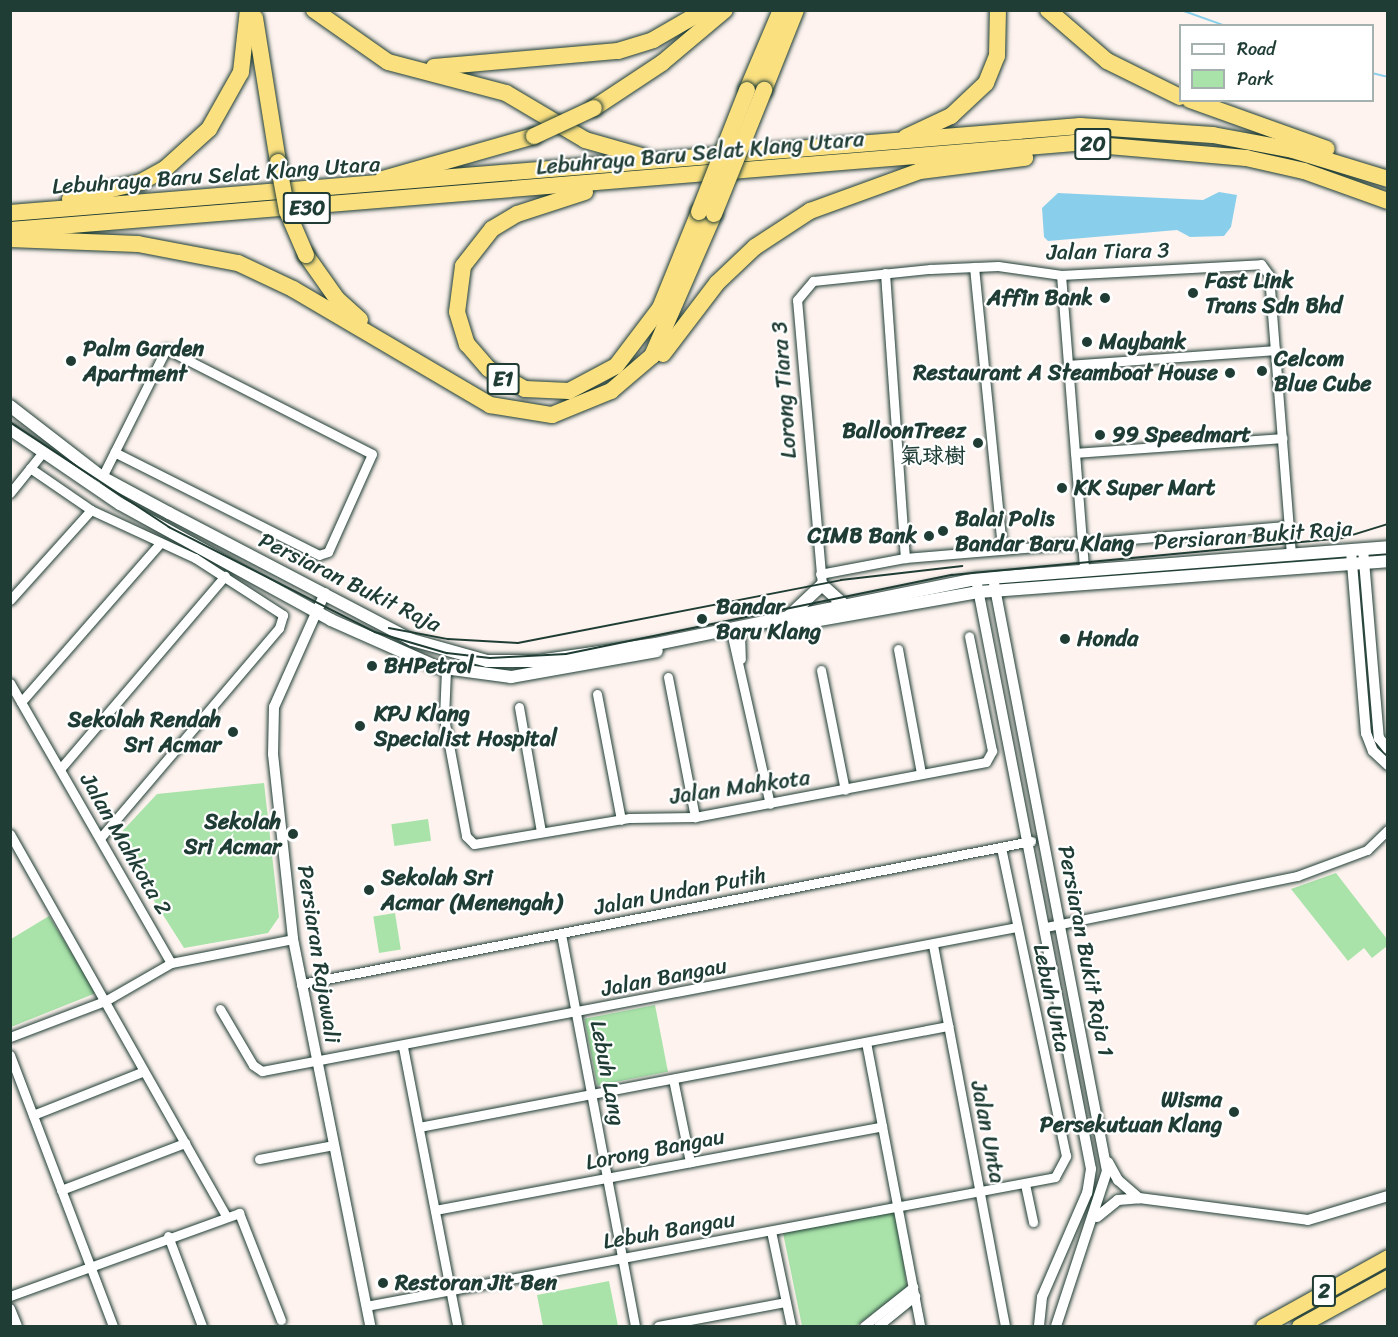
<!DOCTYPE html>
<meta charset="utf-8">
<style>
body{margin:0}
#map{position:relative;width:1398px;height:1337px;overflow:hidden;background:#fef3ef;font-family:Sriracha,"LXGW WenKai TC",sans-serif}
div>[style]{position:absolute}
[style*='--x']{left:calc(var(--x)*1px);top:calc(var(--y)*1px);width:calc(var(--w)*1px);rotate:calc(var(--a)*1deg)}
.green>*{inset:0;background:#a9e3a9;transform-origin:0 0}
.water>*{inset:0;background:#89cfeb}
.stream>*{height:2px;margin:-1px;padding:0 1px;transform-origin:1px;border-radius:1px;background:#89cfeb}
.roads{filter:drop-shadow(0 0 2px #1f3d34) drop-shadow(0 0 2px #1f3d34)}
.minor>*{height:9px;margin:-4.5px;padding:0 4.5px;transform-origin:4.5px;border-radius:4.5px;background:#fff}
.tertiary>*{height:10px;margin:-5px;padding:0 5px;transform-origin:5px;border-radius:5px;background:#fff}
.secondary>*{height:12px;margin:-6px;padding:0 6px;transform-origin:6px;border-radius:6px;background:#fff}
.trunk>*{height:15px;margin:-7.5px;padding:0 7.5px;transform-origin:7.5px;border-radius:7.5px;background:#fbe080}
.motorway>*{height:16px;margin:-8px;padding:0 8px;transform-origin:8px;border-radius:8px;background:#fbe080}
.tram>*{height:1.5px;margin:-0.75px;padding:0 0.75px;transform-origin:0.75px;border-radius:0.75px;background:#1f3d34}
.bridges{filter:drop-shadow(0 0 2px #1f3d34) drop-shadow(0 0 2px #1f3d34)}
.motorway-bridge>*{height:16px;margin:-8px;padding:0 8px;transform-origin:8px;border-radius:8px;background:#fbe080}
.dots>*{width:16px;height:16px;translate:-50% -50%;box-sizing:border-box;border:3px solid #fff;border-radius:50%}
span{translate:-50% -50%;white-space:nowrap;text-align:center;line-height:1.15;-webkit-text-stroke:4.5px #fff;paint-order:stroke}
.shield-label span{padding:2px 4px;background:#fff;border:2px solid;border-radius:4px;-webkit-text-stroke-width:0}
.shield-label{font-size:21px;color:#1f3d34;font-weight:700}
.street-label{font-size:22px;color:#1f3d34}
.poi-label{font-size:22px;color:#1f3d34;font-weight:700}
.left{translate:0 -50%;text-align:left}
.right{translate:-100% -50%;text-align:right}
.frame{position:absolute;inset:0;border:12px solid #1f3d34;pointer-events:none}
.legend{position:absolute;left:1179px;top:24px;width:195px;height:78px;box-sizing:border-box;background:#fff;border:2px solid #a5b1ae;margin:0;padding:8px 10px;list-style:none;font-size:18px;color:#1f3d34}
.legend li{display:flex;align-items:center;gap:12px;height:30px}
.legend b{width:30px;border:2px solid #a5b1ae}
</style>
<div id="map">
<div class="green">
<i style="clip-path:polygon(264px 783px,279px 917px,268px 933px,184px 948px,115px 839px,157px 794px)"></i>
<i style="left:428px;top:819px;width:22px;height:37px;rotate:82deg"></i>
<i style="clip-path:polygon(1336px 873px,1387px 939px,1387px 946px,1372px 958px,1364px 948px,1348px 961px,1291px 889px)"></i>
<i style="left:395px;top:913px;width:37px;height:22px;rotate:81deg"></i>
<i style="clip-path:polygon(49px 916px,96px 993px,11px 1027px,11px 939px)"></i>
<i style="left:655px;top:1005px;width:68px;height:72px;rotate:79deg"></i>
<i style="clip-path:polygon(886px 1208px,896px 1212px,907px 1287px,856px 1326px,802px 1326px,783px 1233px)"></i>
<i style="clip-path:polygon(609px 1281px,618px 1326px,543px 1326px,537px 1295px)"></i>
</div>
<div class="water">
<i style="clip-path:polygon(1219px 192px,1237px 195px,1231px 227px,1224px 236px,1190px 237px,1177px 230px,1048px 241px,1044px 237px,1042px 208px,1058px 193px,1203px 200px)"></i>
</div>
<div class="stream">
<i style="--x:1181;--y:10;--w:48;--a:19.6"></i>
<i style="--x:1372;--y:73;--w:16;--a:14"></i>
</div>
<div class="roads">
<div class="minor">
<i style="--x:974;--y:267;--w:284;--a:84.3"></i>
<i style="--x:885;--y:273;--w:286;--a:86"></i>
<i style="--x:1061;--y:275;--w:293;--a:85.5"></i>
<i style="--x:1068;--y:365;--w:208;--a:-4.1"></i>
<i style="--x:1075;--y:453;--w:208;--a:-4.1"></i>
<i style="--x:30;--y:468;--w:74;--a:34.5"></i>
<i style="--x:91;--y:510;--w:115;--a:24.8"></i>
<i style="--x:195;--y:558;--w:105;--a:32.9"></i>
<i style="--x:283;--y:615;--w:14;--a:107"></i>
<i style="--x:279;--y:628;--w:276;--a:130.4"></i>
<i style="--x:102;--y:477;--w:143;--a:-63.4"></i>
<i style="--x:166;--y:349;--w:231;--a:27"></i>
<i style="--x:372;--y:454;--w:107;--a:114.2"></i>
<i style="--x:328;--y:552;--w:9;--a:162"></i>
<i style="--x:319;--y:555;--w:229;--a:-153.3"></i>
<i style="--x:10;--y:493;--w:53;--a:-51.2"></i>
<i style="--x:820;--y:574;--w:86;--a:-10.7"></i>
<i style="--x:905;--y:558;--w:385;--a:-4.8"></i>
<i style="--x:822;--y:585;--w:286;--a:-95"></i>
<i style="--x:797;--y:300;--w:25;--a:-50"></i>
<i style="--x:813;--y:281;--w:118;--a:-5.9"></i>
<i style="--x:930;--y:269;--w:68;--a:-2.5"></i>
<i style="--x:998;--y:266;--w:64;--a:8.1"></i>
<i style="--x:1061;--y:275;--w:200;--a:-3.1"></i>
<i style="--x:1261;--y:264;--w:14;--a:54"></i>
<i style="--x:1269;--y:275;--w:281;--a:85.5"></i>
<i style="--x:10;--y:600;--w:121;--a:-48"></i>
<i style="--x:740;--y:634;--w:25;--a:88"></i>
<i style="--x:732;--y:636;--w:172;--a:77.3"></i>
<i style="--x:898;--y:649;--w:126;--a:79.5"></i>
<i style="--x:446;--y:670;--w:48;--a:92.4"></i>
<i style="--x:444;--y:718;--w:120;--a:79.4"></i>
<i style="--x:466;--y:836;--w:11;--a:45"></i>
<i style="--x:474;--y:844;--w:158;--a:-9.5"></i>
<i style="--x:630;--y:818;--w:65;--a:-0.9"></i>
<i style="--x:695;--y:817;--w:296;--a:-10.7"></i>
<i style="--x:986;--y:762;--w:13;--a:-61"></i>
<i style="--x:992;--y:751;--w:117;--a:-101.3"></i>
<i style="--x:821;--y:670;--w:122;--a:78.7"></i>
<i style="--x:668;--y:677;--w:143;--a:79.1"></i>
<i style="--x:10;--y:683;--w:323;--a:60.1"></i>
<i style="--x:597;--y:694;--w:128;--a:79.2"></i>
<i style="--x:21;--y:702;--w:211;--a:-48.8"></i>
<i style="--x:519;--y:707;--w:127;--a:80"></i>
<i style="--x:60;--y:769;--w:254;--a:-49.5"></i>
<i style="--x:10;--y:834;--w:437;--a:60.5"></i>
<i style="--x:1046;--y:927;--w:256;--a:-11.5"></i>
<i style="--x:1297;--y:876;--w:75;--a:-20.4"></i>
<i style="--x:1367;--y:850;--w:29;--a:-44"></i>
<i style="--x:561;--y:934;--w:399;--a:79.3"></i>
<i style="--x:933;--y:945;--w:388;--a:79.3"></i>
<i style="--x:301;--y:984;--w:744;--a:-11.08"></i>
<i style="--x:220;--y:1009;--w:65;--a:59.5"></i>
<i style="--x:253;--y:1065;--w:11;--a:34"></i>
<i style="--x:262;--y:1071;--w:769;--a:-10.8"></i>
<i style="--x:10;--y:1037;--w:102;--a:-20.8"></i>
<i style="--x:105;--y:1001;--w:76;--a:-29.9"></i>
<i style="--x:171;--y:963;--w:124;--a:-11.1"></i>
<i style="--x:866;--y:1042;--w:289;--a:79.2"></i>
<i style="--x:403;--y:1047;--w:284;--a:79"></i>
<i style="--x:10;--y:1055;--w:290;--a:69.2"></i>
<i style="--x:673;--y:1079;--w:85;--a:78.4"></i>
<i style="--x:33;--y:1115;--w:119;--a:-21.6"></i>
<i style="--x:419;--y:1127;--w:539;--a:-10.81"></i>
<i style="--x:259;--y:1159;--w:76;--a:-10.6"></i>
<i style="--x:1025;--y:1184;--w:39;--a:78"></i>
<i style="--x:61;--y:1190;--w:133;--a:-20.8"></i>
<i style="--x:435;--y:1210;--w:455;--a:-10.6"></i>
<i style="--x:771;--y:1231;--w:97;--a:78.1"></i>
<i style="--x:168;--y:1236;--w:96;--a:69.3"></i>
<i style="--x:10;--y:1296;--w:244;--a:-19.9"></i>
<i style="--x:239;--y:1213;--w:115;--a:68.6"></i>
<i style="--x:366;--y:1306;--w:701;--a:-10.6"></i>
<i style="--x:1055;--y:1177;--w:24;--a:-62"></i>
<i style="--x:1066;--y:1156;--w:316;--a:-101.9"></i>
<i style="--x:658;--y:1326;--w:129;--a:-10.7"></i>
<i style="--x:864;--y:1326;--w:63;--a:-38.5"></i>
<i style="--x:878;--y:1326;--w:48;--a:-39"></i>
</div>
<div class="tertiary">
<i style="--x:1363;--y:549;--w:190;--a:85.2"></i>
<i style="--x:1379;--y:738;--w:14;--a:51"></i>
<i style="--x:1351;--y:551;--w:183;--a:85.3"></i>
<i style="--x:1366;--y:733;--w:19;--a:69"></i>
<i style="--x:1373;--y:751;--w:21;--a:43"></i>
<i style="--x:976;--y:579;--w:601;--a:78.97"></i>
<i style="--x:1091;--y:1169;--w:24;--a:99"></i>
<i style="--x:1087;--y:1193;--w:113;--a:113.4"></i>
<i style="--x:1042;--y:1297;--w:29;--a:96"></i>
<i style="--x:994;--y:583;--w:599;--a:79.12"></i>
<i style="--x:1107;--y:1171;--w:163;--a:108.2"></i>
<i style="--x:325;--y:593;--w:125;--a:114.1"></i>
<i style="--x:274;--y:707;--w:47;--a:91.2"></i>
<i style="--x:273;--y:754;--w:186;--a:83.8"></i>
<i style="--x:293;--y:939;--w:395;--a:78.7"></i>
<i style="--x:1108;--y:1162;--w:21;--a:61"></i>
<i style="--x:1118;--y:1180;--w:28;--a:41"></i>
<i style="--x:1097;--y:1217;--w:27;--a:-39"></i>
<i style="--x:1118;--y:1200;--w:21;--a:-5"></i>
<i style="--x:1139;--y:1198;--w:170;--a:7.4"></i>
<i style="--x:1308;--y:1220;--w:84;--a:-16.7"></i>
<i style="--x:10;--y:1309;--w:18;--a:68"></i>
</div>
<div class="secondary">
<i style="--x:10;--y:406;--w:116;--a:37.7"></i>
<i style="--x:102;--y:477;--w:76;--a:28.2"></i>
<i style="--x:169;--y:513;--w:274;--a:27.6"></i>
<i style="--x:412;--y:640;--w:78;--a:15.6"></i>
<i style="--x:487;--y:661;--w:51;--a:0"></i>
<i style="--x:538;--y:661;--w:119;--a:-8.2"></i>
<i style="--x:656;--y:644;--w:327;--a:-11.5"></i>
<i style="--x:976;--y:579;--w:413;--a:-4.4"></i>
<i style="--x:10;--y:429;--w:133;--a:34.3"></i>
<i style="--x:120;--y:504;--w:241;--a:28.8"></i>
<i style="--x:331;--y:620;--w:116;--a:23.9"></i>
<i style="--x:437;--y:667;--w:75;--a:7.7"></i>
<i style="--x:511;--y:677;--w:148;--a:-10.1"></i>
<i style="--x:789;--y:616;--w:45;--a:-43.2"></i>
<i style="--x:822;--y:585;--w:28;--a:42"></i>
<i style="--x:774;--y:628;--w:207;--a:-10"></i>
<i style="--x:978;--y:592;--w:411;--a:-4.3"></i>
</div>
<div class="trunk">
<i style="--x:1263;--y:1326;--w:143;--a:-28.9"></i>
<i style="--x:1299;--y:1326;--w:102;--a:-28.8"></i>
</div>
<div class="motorway">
<i style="--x:314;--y:10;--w:90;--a:35.1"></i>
<i style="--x:388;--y:62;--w:122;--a:14.7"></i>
<i style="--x:506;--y:93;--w:92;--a:30.7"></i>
<i style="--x:585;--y:140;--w:62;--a:15.8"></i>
<i style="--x:1048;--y:10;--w:78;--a:40.8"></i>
<i style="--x:1107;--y:61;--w:81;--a:26.3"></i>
<i style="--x:255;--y:18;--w:146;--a:80.9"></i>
<i style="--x:434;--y:67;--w:185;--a:-5"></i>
<i style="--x:618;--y:51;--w:37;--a:-17"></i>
<i style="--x:653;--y:40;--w:60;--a:-30"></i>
<i style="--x:747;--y:90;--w:87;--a:-67"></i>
<i style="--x:764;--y:90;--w:86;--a:-68.2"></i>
<i style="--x:1190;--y:100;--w:145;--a:19.7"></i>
<i style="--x:594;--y:108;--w:82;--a:-33.5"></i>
<i style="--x:662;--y:63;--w:82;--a:-40.1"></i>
<i style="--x:906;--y:137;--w:50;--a:-25"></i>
<i style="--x:951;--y:116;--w:48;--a:-43.3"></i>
<i style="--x:986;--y:83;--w:29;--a:-68"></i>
<i style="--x:997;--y:56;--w:46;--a:-88.8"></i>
<i style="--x:383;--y:179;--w:157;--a:-15.9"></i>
<i style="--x:585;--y:192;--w:71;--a:162.1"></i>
<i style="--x:517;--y:214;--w:29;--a:149"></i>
<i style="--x:492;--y:229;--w:47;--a:128.1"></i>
<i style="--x:463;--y:266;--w:46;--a:97.4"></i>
<i style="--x:457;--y:312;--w:34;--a:73"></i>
<i style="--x:467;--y:344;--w:33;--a:49"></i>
<i style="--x:489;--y:369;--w:41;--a:29.1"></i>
<i style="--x:525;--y:389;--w:44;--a:2.6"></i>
<i style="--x:569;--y:391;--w:53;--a:-28"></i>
<i style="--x:616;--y:366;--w:73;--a:-52.8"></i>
<i style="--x:660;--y:308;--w:104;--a:-67.9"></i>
<i style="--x:70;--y:199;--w:73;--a:-13.5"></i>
<i style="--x:141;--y:182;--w:29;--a:-29"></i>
<i style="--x:166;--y:168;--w:58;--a:-42.2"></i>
<i style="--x:209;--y:129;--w:65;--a:-60.7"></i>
<i style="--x:241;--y:72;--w:62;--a:-83.6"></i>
<i style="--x:10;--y:213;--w:1074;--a:-4.65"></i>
<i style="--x:1080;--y:126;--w:133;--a:3.9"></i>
<i style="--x:1213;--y:135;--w:81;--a:10.6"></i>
<i style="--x:1293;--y:150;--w:99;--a:17"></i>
<i style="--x:10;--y:230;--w:1068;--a:-4.67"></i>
<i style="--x:1074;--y:143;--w:173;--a:5"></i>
<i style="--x:1246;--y:158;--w:59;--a:12.6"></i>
<i style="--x:1304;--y:171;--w:89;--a:19.7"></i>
<i style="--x:10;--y:239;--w:128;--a:2.2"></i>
<i style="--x:138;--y:244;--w:102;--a:10.8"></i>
<i style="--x:238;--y:263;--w:61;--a:25.3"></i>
<i style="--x:293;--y:289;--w:229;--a:30.5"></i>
<i style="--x:490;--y:405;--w:63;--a:9.2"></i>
<i style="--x:552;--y:415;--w:64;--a:-22.1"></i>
<i style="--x:611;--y:391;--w:54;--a:-40.5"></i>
<i style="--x:652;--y:356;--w:155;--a:-66.4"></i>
<i style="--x:306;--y:255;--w:54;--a:54.8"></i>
<i style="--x:337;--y:299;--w:31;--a:42"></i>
<i style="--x:663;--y:354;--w:89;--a:-52.7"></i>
<i style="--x:717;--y:283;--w:52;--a:-43.5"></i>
<i style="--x:755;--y:247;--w:66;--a:-33.2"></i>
<i style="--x:810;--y:211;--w:117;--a:-20"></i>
<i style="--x:920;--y:171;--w:106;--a:-7.1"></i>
</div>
</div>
<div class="tram">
<i style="--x:10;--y:422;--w:191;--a:33.4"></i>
<i style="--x:169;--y:527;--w:231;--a:27"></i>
<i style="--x:375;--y:632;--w:75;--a:16.3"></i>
<i style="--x:447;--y:653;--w:43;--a:6.6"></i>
<i style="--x:490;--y:658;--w:76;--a:-3"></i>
<i style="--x:566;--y:654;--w:394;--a:-11.6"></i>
<i style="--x:952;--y:575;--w:393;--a:-5.4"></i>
<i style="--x:1343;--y:538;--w:47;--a:-17.3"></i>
<i style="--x:389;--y:628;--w:60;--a:10.6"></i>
<i style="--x:448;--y:639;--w:70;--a:3.3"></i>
<i style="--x:518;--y:643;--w:329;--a:-11"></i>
<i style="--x:841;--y:580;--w:122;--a:-6.6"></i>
</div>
<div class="bridges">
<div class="motorway-bridge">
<i style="--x:534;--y:136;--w:66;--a:-25"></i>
<i style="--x:278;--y:162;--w:50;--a:79.6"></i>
<i style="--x:287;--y:211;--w:48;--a:66.6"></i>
<i style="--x:699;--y:212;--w:131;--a:-68.5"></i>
<i style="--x:714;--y:214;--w:134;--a:-68"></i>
</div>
</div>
<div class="dots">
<i style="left:1193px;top:293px;background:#1f3d34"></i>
<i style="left:1105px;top:298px;background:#1f3d34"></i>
<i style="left:1087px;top:342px;background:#1f3d34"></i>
<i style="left:71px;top:361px;background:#1f3d34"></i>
<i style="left:1262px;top:371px;background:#1f3d34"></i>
<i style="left:1230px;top:373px;background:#1f3d34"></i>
<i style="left:1100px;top:435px;background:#1f3d34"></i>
<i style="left:978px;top:443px;background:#1f3d34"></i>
<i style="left:1062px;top:488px;background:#1f3d34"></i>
<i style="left:943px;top:531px;background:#1f3d34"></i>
<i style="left:929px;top:536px;background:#1f3d34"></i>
<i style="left:702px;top:619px;background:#1f3d34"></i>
<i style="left:1065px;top:639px;background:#1f3d34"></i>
<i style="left:372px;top:666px;background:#1f3d34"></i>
<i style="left:360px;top:726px;background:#1f3d34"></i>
<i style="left:233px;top:732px;background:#1f3d34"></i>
<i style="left:293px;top:834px;background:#1f3d34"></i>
<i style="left:369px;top:890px;background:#1f3d34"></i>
<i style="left:1234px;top:1112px;background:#1f3d34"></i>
<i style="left:383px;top:1283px;background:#1f3d34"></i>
</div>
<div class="shield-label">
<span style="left:1093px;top:144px">20</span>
<span style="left:307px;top:208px">E30</span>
<span style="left:503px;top:379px">E1</span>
<span style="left:1324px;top:1291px">2</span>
</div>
<div class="street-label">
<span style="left:700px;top:153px;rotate:-5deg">Lebuhraya Baru Selat Klang Utara</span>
<span style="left:216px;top:175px;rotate:-4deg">Lebuhraya Baru Selat Klang Utara</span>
<span style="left:1108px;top:251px;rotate:-1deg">Jalan Tiara 3</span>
<span style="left:784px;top:390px;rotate:-94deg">Lorong Tiara 3</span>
<span style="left:1253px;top:535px;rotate:-4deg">Persiaran Bukit Raja</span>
<span style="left:350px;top:582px;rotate:26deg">Persiaran Bukit Raja</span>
<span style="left:740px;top:787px;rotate:-8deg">Jalan Mahkota</span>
<span style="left:126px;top:844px;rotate:60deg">Jalan Mahkota 2</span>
<span style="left:680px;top:891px;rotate:-11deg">Jalan Undan Putih</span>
<span style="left:1086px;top:951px;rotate:79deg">Persiaran Bukit Raja 1</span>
<span style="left:319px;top:954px;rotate:81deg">Persiaran Rajawali</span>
<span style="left:664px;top:977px;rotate:-11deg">Jalan Bangau</span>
<span style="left:1052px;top:998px;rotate:78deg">Lebuh Unta</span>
<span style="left:608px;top:1073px;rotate:79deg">Lebuh Lang</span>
<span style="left:988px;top:1132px;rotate:79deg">Jalan Unta</span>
<span style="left:655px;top:1149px;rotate:-11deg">Lorong Bangau</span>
<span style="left:669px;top:1230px;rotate:-10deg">Lebuh Bangau</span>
</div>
<div class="poi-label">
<span class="left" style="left:1205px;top:293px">Fast Link<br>Trans Sdn Bhd</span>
<span class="right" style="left:1093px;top:298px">Affin Bank</span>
<span class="left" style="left:1099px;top:342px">Maybank</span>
<span class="left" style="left:83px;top:361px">Palm Garden<br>Apartment</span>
<span class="left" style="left:1274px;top:371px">Celcom<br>Blue Cube</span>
<span class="right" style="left:1218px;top:373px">Restaurant A Steamboat House</span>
<span class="right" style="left:966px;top:443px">BalloonTreez<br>氣球樹</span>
<span class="left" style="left:1112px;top:435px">99 Speedmart</span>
<span class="left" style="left:1074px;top:488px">KK Super Mart</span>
<span class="left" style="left:955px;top:531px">Balai Polis<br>Bandar Baru Klang</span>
<span class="right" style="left:917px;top:536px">CIMB Bank</span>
<span class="left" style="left:716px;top:619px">Bandar<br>Baru Klang</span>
<span class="left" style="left:1077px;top:639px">Honda</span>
<span class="left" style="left:384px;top:666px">BHPetrol</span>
<span class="left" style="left:374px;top:726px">KPJ Klang<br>Specialist Hospital</span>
<span class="right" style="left:221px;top:732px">Sekolah Rendah<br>Sri Acmar</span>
<span class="right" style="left:281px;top:834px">Sekolah<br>Sri Acmar</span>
<span class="left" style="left:381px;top:890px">Sekolah Sri<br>Acmar (Menengah)</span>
<span class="right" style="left:1222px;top:1112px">Wisma<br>Persekutuan Klang</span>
<span class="left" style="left:395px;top:1283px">Restoran Jit Ben</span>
</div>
<div class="frame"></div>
<ul class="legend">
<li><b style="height:8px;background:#fff"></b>Road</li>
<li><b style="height:16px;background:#a9e3a9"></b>Park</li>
</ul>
</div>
